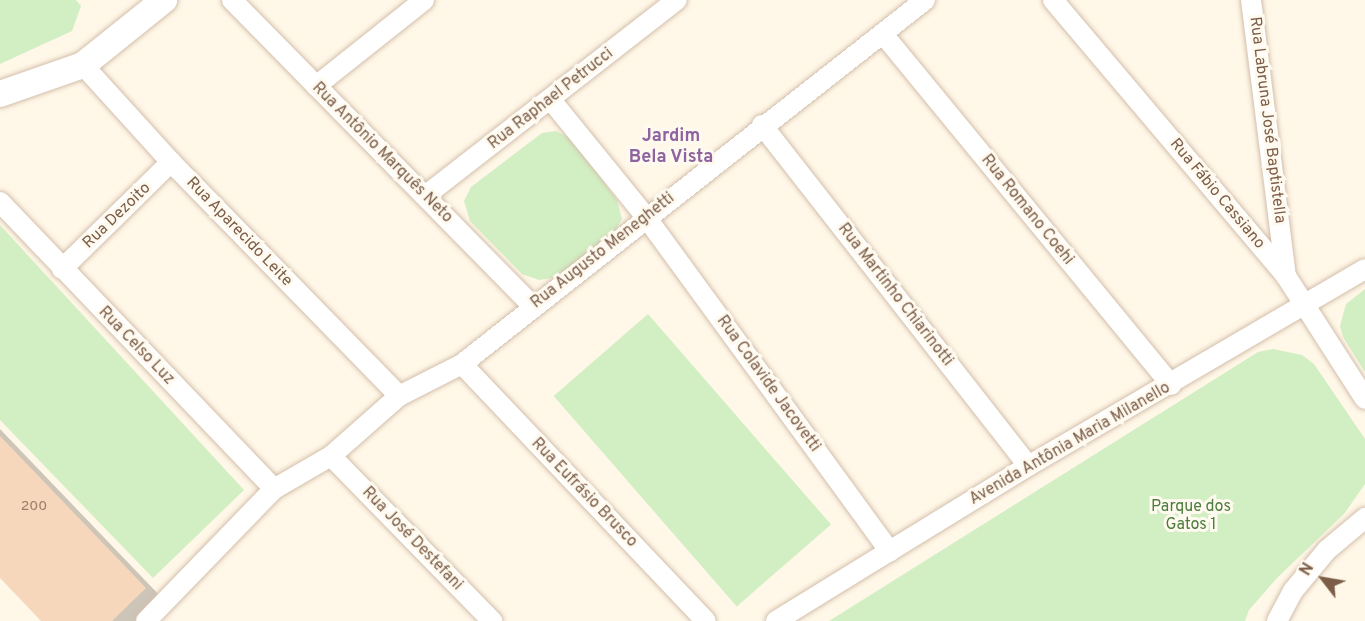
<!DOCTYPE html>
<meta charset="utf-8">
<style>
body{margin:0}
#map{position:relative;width:1365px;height:621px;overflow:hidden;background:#fff7e7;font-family:Overpass,sans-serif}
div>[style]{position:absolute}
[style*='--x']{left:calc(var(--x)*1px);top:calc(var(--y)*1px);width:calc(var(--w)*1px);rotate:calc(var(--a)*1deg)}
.green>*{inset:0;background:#d2efc3;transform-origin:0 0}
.shadow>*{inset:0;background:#0003}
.building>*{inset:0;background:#f7d7bb}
.roads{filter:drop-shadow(0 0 2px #d3bfab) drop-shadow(0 0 2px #d3bfab)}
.minor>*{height:20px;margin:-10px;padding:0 10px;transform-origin:10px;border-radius:10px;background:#fff}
.tertiary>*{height:26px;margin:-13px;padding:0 13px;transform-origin:13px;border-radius:13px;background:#fff}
span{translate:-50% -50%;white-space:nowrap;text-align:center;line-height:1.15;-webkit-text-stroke:6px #fffaf0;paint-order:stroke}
.number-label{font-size:14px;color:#9b7c65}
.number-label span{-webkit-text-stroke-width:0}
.street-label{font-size:16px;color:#7c5d48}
.park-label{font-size:16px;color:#4b7d3c}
.neighbourhood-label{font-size:18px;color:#8e639f;font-weight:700}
.north{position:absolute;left:1293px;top:549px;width:60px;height:60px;-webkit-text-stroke:4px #fffaf0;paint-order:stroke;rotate:301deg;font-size:16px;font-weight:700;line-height:24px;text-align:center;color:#7c5d48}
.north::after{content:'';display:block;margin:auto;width:21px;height:27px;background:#7c5d48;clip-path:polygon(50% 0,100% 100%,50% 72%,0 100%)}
</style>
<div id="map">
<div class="green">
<i style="clip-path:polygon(0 0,76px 0,81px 6px,72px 31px,0 64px)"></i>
<i style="clip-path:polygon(556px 131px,572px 139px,617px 200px,622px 219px,609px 240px,553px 278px,539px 280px,522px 274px,470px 221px,464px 201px,471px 187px,542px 133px)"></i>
<i style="clip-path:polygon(0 225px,244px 490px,153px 578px,0 420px)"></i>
<i style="clip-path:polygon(1365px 289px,1365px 372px,1343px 337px,1340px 326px,1346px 304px)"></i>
<i style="left:648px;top:314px;width:279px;height:125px;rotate:49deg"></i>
<i style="clip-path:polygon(1273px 349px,1302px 355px,1314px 364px,1365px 439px,1365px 484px,1344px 514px,1277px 578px,1249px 610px,1245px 621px,829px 621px,1258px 352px)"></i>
</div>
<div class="shadow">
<i style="clip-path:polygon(0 429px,164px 600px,142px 621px,43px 621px,0 576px)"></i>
</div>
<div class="building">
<i style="clip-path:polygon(0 436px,146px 588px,112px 621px,41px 621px,0 578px)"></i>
</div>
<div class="roads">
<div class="minor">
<i style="--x:232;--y:0;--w:429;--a:45.5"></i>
<i style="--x:1053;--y:0;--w:361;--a:49.8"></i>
<i style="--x:1286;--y:276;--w:146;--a:57.3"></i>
<i style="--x:1251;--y:0;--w:278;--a:82.8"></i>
<i style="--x:883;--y:34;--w:454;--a:50.6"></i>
<i style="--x:83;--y:65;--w:131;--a:47.8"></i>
<i style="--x:171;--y:162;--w:327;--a:45.7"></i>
<i style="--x:316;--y:86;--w:138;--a:-38.5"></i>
<i style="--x:551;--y:100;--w:151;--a:50.9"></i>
<i style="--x:646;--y:217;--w:414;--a:53.9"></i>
<i style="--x:762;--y:125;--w:432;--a:52"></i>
<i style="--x:425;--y:196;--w:319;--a:-37.9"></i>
<i style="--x:0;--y:202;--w:397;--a:46.3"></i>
<i style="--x:62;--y:269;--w:153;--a:-44.5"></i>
<i style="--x:462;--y:364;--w:354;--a:46.5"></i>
<i style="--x:331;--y:456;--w:231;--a:45.7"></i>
<i style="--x:146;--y:621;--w:184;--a:-45.9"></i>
<i style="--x:274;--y:489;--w:66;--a:-30.1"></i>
<i style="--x:331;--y:456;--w:91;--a:-41.4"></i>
<i style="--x:399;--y:396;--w:71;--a:-26.9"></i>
<i style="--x:462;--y:364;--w:589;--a:-38.17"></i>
<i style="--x:776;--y:621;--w:296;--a:-31.6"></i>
<i style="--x:1028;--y:466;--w:390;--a:-30.3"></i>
<i style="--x:1277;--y:621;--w:34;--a:-62"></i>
<i style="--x:1293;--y:591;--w:53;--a:-50.3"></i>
<i style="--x:1327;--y:550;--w:50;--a:-40.1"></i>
</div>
<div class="tertiary">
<i style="--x:0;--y:94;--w:88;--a:-19.3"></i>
<i style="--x:83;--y:65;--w:104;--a:-38.7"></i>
</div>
</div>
<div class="number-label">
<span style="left:34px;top:507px">200</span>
</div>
<div class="street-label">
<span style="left:551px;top:99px;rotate:-38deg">Rua Raphael Petrucci</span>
<span style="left:1267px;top:120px;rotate:83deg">Rua Labruna José Baptistella</span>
<span style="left:382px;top:153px;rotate:45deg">Rua Antônio Marquês Neto</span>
<span style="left:1217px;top:194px;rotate:50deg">Rua Fábio Cassiano</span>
<span style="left:1027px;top:210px;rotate:51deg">Rua Romano Coehi</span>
<span style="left:117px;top:216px;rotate:-44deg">Rua Dezoito</span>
<span style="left:239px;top:232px;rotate:46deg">Rua Aparecido Leite</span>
<span style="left:603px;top:251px;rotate:-38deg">Rua Augusto Meneghetti</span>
<span style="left:895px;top:295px;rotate:52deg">Rua Martinho Chiarinotti</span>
<span style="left:136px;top:346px;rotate:46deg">Rua Celso Luz</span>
<span style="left:768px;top:384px;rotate:54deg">Rua Colavide Jacovetti</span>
<span style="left:1070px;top:444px;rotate:-30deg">Avenida Antônia Maria Milanello</span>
<span style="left:584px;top:493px;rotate:46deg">Rua Eufrásio Brusco</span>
<span style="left:412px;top:539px;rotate:46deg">Rua José Destefani</span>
</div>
<div class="park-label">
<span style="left:1191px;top:516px">Parque dos<br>Gatos 1</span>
</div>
<div class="neighbourhood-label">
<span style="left:671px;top:148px">Jardim<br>Bela Vista</span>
</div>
<div class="north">N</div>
</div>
